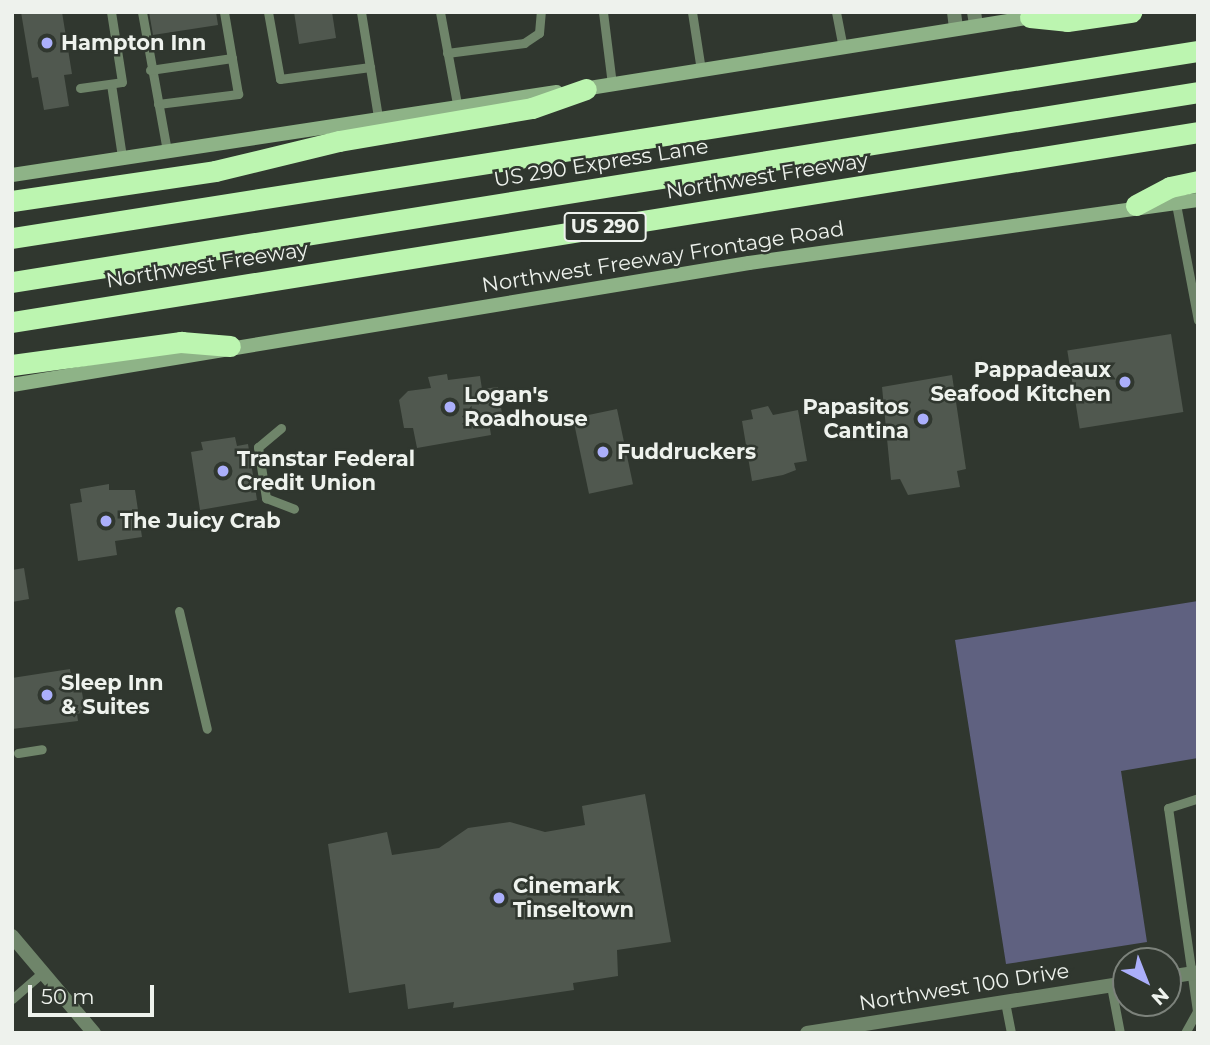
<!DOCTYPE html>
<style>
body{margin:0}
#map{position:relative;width:1210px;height:1045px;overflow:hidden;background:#30372f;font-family:Montserrat,sans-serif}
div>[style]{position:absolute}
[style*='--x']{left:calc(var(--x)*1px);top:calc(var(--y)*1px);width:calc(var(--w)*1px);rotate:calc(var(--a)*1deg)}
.water>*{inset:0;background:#5f6180}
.building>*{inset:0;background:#50584f;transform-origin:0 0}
.service>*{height:9px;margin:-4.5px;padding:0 4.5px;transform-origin:4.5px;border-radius:4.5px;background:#6f856a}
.minor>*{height:14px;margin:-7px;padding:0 7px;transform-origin:7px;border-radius:7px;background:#6f856a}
.tertiary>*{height:14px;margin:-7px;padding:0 7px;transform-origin:7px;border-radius:7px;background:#6f856a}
.secondary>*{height:14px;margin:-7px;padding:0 7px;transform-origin:7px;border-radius:7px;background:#8eb387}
.motorway>*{height:21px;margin:-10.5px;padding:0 10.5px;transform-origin:10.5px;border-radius:10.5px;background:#bcf5b0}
.dots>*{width:19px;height:19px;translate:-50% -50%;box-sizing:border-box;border:4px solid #30372f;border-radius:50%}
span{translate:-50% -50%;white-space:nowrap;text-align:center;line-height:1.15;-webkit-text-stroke:5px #30372f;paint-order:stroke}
.shield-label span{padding:2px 5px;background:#30372f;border:2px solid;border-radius:5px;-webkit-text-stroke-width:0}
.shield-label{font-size:19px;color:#eef2ed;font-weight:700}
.poi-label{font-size:21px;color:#eef2ed;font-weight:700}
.left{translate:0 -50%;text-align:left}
.right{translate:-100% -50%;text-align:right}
.street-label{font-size:21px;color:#eef2ed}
.frame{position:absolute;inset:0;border:14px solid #eef2ed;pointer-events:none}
.north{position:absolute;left:1112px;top:947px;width:70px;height:70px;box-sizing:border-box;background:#30372f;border:2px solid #7c827b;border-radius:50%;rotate:138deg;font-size:19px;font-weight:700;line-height:28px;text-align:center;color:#eef2ed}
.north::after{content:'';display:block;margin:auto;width:24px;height:32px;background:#abaffb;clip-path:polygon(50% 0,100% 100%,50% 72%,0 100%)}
.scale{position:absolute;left:28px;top:985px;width:126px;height:32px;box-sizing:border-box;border:4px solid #eef2ed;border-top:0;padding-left:9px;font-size:21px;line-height:24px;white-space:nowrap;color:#eef2ed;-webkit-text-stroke:5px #30372f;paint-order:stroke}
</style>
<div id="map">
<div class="water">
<i style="clip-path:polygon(1198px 601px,1198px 758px,1121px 771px,1147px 942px,1006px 964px,955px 640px)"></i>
</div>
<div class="building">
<i style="clip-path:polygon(21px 12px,62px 12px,72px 74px,64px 75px,69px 106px,44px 110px,38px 77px,32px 78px)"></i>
<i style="clip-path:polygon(149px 12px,216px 12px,218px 25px,153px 35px)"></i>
<i style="clip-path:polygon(294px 12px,332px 12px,336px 38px,299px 44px)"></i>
<i style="left:1171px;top:334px;width:79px;height:105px;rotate:81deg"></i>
<i style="clip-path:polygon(447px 374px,448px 380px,480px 376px,482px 389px,498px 387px,502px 414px,488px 416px,491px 435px,417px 448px,413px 428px,404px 428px,399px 400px,408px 391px,431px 388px,428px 377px)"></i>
<i style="clip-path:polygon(952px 375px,966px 469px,957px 471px,960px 487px,908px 495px,900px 479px,891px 480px,882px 387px)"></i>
<i style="clip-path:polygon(768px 406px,773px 415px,798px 410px,807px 461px,794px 463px,796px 470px,783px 475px,752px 481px,742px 421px,753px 419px,751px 410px)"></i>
<i style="left:617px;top:409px;width:77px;height:45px;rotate:78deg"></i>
<i style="clip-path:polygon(235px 437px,237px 446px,248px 444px,257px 500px,200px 510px,191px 452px,203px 450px,201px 442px)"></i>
<i style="clip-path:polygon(109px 484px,109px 490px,135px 490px,142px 537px,115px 541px,117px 555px,78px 561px,70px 504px,82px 502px,80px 489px)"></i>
<i style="clip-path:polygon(24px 568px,29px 599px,12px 602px,12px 570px)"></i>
<i style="clip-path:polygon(70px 669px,71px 674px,79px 672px,85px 712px,77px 714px,78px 721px,12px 729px,12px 678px)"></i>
<i style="clip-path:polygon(645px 794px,671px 942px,617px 950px,618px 976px,573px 983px,574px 990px,453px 1008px,454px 1002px,408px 1009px,405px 984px,349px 993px,328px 844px,387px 832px,392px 855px,439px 848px,468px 828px,510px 822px,545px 832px,585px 825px,582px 806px)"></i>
</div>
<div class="service">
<i style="--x:142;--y:12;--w:141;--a:79.8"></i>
<i style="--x:268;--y:12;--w:68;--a:79.8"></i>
<i style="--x:280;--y:79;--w:91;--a:-7.6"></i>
<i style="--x:361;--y:12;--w:106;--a:80.8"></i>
<i style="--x:440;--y:12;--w:94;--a:79.5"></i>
<i style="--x:603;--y:12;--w:73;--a:82.9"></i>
<i style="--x:692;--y:12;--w:59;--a:81.2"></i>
<i style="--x:836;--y:12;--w:36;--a:79"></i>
<i style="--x:447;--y:53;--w:78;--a:-7.4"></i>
<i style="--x:524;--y:43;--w:18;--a:-34"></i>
<i style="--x:539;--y:33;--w:21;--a:-85"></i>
<i style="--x:150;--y:70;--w:83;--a:-8.3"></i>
<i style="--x:111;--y:84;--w:74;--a:81.4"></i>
<i style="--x:80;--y:88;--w:42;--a:-8.1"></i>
<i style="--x:122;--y:82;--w:71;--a:-98.9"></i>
<i style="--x:158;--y:104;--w:81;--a:-7.1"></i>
<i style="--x:238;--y:94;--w:83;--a:-99.7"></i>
<i style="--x:1176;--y:204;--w:118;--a:79.3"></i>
<i style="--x:281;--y:428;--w:30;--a:140"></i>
<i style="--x:258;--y:447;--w:52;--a:81.1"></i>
<i style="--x:266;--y:498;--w:30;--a:21"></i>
<i style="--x:179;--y:611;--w:121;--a:76.7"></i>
<i style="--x:18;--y:753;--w:24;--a:-9"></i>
<i style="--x:1111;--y:986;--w:48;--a:79.2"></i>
<i style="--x:12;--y:999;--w:40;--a:-41"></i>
<i style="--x:1005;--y:1002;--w:32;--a:79"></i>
<i style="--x:1185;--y:1033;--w:25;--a:-61"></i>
<i style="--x:1197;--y:1011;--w:205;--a:-98.1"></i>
<i style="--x:1168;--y:808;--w:32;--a:-18"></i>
</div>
<div class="minor">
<i style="--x:12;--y:936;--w:127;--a:49.8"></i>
<i style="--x:1168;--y:977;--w:30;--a:-9"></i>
<i style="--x:807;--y:1033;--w:323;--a:-8.9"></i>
</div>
<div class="tertiary">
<i style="--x:954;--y:12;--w:16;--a:83"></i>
<i style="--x:974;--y:12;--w:13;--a:81"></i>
</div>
<div class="secondary">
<i style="--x:577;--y:90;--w:466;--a:-9.1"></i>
<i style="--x:12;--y:175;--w:551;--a:-8.66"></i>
<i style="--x:12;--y:385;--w:747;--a:-9.4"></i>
<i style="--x:749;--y:263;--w:453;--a:-8"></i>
</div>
<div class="motorway">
<i style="--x:1030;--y:17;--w:37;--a:6"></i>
<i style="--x:1067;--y:21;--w:65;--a:-8"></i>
<i style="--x:12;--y:201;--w:205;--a:-8.4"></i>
<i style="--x:215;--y:171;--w:128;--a:-13.6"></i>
<i style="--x:339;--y:141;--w:196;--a:-9.7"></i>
<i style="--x:532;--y:108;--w:57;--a:-19.4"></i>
<i style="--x:1136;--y:205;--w:38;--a:-28"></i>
<i style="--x:1170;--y:187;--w:29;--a:-12"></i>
<i style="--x:12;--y:238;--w:1201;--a:-8.96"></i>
<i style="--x:12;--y:282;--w:1201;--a:-9.1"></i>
<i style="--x:12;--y:322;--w:1201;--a:-9.1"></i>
<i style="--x:12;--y:365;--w:171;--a:-7.8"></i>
<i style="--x:181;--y:342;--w:49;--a:4.7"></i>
</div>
<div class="dots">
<i style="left:47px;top:43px;background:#abaffb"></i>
<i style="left:1125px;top:382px;background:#abaffb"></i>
<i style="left:450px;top:407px;background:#abaffb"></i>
<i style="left:923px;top:419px;background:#abaffb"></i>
<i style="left:603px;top:452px;background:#abaffb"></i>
<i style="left:223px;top:471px;background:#abaffb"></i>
<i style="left:106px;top:521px;background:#abaffb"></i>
<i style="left:47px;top:695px;background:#abaffb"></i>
<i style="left:499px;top:898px;background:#abaffb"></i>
</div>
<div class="shield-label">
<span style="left:605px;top:227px">US 290</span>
</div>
<div class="poi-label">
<span class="left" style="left:61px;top:43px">Hampton Inn</span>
<span class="right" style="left:1111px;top:382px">Pappadeaux<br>Seafood Kitchen</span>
<span class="left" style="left:464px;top:407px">Logan's<br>Roadhouse</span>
<span class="right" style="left:909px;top:419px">Papasitos<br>Cantina</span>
<span class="left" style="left:617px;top:452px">Fuddruckers</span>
<span class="left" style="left:237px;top:471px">Transtar Federal<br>Credit Union</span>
<span class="left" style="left:120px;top:521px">The Juicy Crab</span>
<span class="left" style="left:61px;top:695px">Sleep Inn<br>&amp; Suites</span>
<span class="left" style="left:513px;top:898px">Cinemark<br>Tinseltown</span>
</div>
<div class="street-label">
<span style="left:601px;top:163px;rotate:-9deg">US 290 Express Lane</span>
<span style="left:767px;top:176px;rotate:-9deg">Northwest Freeway</span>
<span style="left:663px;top:257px;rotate:-9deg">Northwest Freeway Frontage Road</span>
<span style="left:207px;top:265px;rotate:-9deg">Northwest Freeway</span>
<span style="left:964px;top:987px;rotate:-9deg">Northwest 100 Drive</span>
</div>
<div class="frame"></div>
<div class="north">N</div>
<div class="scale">50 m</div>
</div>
